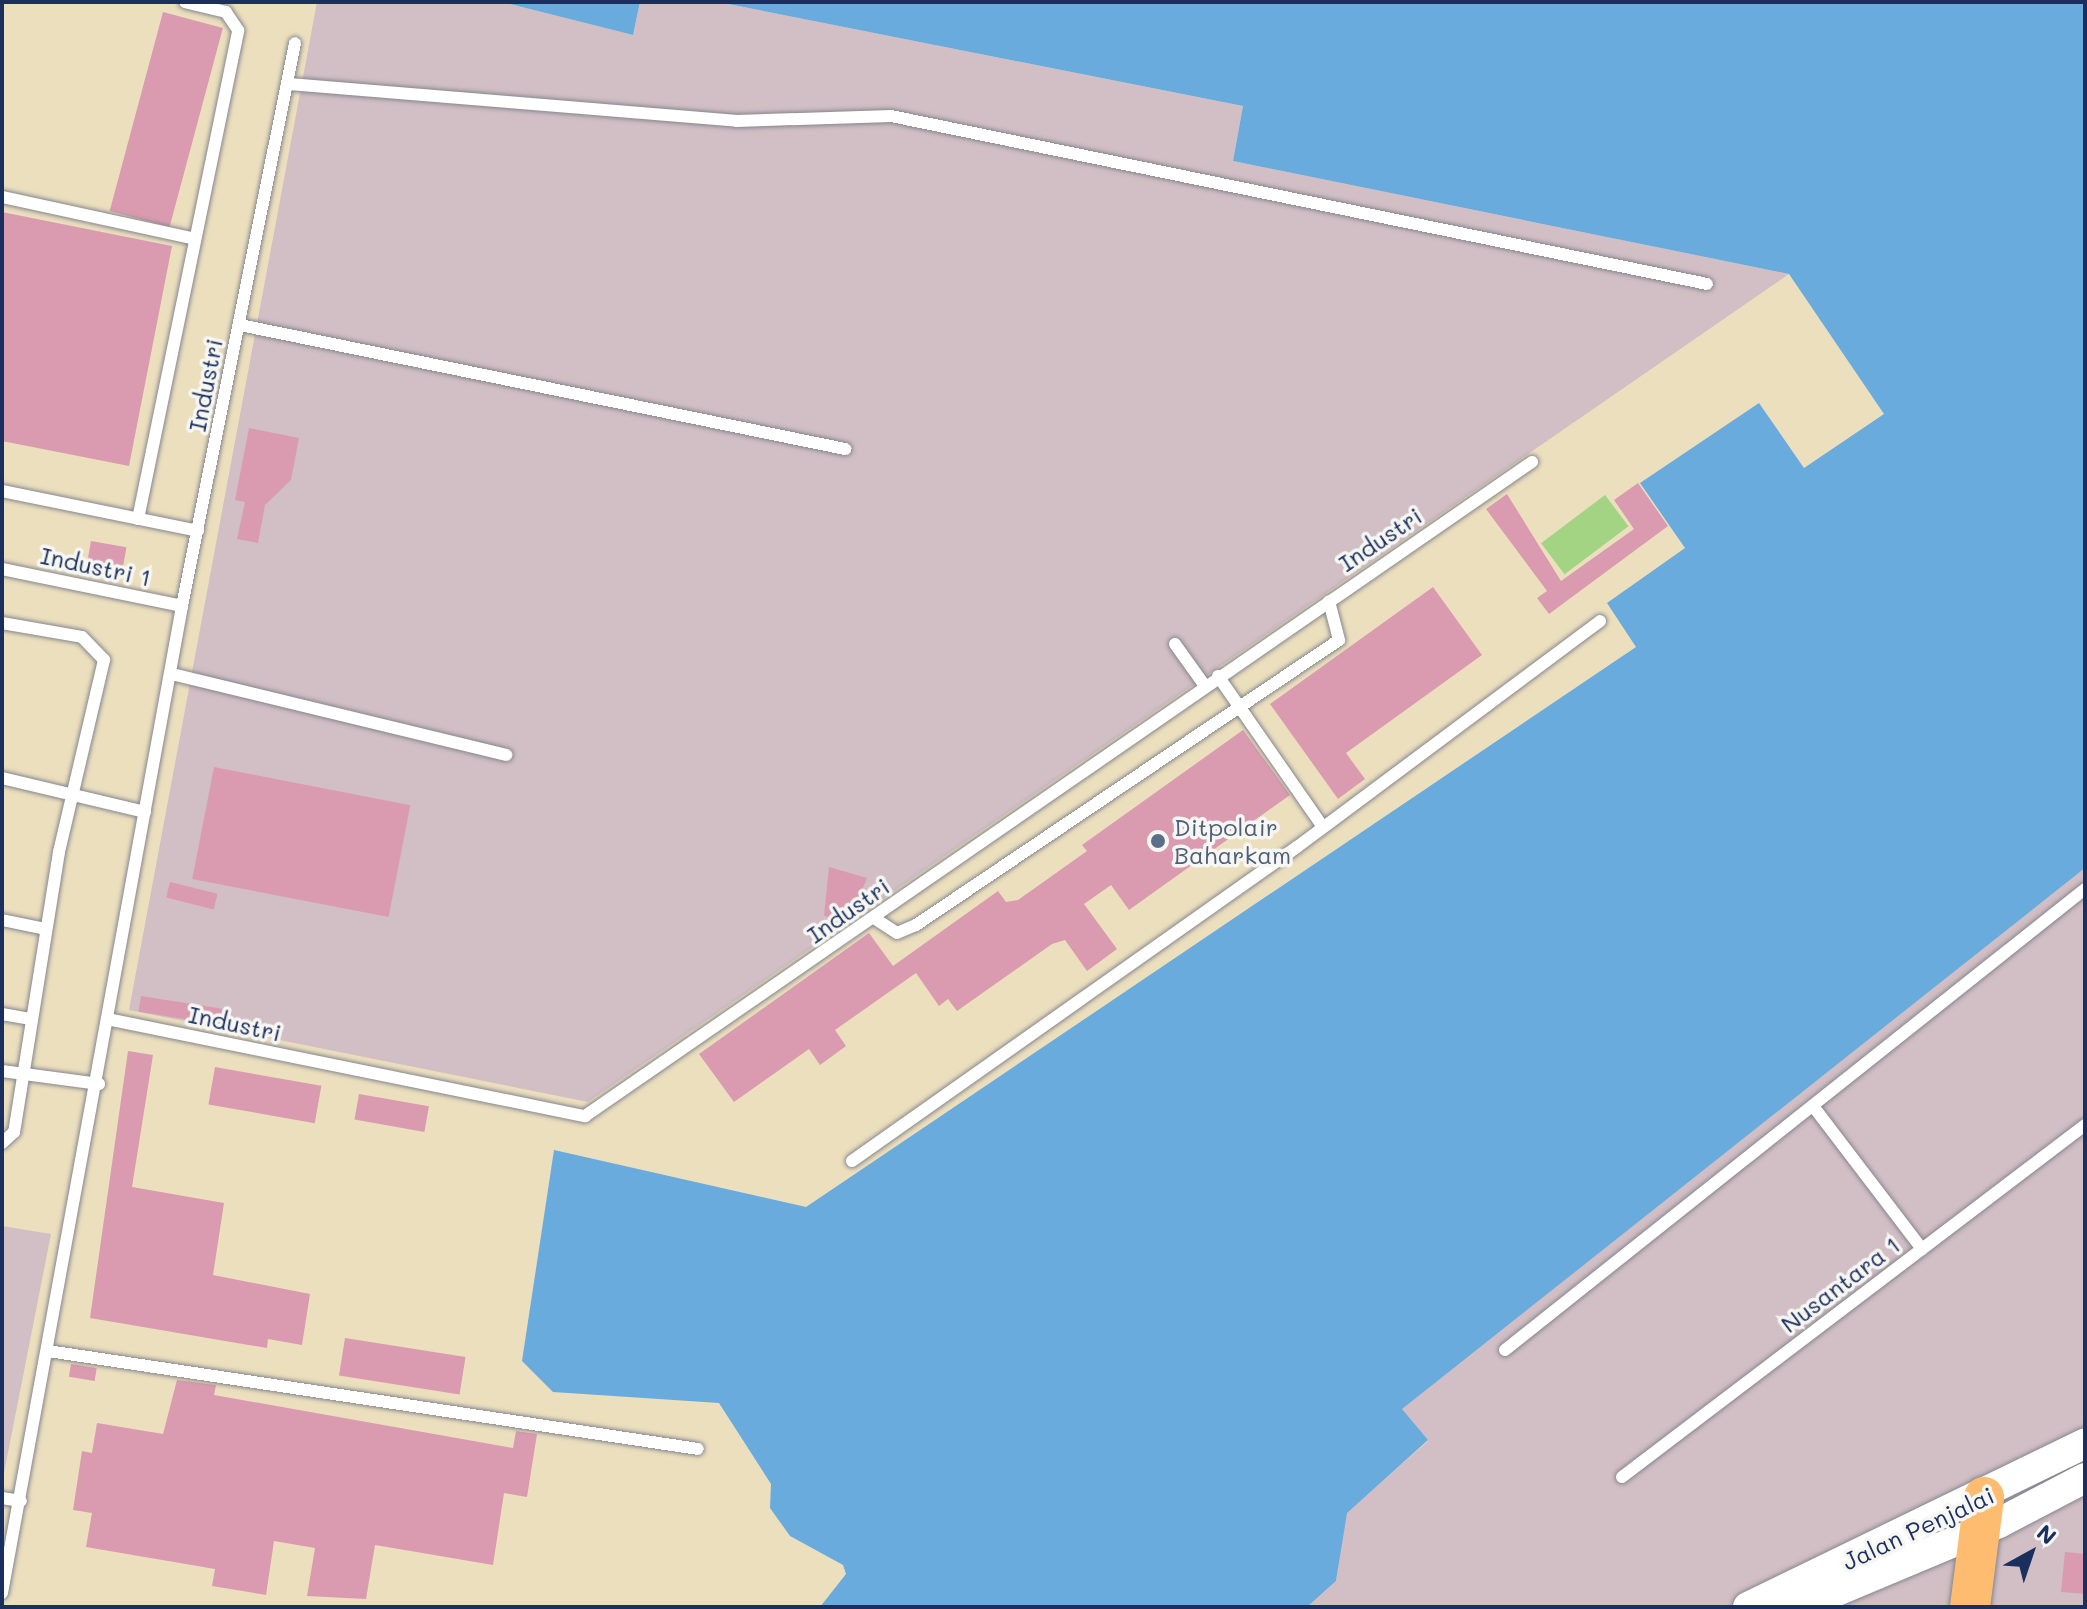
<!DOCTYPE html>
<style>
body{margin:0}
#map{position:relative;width:2087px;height:1609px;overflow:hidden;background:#ecdfbe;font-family:Mali,sans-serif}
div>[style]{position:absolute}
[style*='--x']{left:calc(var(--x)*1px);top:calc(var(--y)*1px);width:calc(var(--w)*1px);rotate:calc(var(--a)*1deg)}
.industrial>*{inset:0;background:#d2bec5}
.green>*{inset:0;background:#a2d483;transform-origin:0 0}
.water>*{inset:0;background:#6aabde}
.building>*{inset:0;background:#da9bb0;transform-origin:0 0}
.roads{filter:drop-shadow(0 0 2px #84878e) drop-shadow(0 0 2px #84878e)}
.service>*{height:12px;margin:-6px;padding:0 6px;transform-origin:6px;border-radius:6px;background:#fff}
.tertiary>*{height:30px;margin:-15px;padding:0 15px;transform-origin:15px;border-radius:15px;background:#fff}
.trunk>*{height:40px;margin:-20px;padding:0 20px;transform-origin:20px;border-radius:20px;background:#fdbc70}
.dots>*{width:22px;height:22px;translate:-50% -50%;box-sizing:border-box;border:4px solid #f6f6f2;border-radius:50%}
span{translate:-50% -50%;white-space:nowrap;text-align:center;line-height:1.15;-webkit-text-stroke:7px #f6f6f2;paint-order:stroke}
.street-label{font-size:24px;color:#1b2f5e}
.service-label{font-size:24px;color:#4e5e75}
.left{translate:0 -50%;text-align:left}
.frame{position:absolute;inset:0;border:4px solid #1b2f5e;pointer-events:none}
.north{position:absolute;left:1991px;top:1513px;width:80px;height:80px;-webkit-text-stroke:6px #f6f6f2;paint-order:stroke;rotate:40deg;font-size:22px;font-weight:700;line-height:32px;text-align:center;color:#1b2f5e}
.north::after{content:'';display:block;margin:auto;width:28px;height:36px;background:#1b2f5e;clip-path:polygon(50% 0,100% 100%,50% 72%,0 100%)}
</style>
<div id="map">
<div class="industrial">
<i style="clip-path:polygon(317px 2px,502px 2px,633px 35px,640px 2px,718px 2px,1243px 106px,1233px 161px,1789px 274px,588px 1102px,129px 1010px)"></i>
<i style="clip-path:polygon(2085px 868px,2085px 1607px,1307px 1607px,1336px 1581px,1346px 1513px,1428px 1441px,1401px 1409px)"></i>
<i style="clip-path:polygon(2px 1226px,51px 1234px,2px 1483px)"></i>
</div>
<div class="green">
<i style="left:1605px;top:495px;width:39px;height:80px;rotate:53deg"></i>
</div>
<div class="water">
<i style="clip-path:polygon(502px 2px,640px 2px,633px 35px)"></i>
<i style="clip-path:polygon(718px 2px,2085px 2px,2085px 868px,1402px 1409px,1428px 1440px,1347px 1513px,1336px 1581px,1307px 1607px,820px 1607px,846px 1574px,843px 1565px,790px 1536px,770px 1508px,771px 1484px,719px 1403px,553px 1392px,522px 1361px,554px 1150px,806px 1207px,1636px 647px,1607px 603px,1685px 548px,1640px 483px,1759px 403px,1804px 468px,1884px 414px,1789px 274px,1233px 161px,1243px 106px)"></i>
</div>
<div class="building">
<i style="left:163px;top:12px;width:62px;height:206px;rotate:15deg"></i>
<i style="clip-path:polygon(2px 212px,172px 246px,129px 466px,2px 441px)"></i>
<i style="clip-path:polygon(249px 428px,299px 438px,291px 480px,265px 505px,258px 543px,237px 539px,245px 502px,235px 500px)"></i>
<i style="clip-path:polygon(1638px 483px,1668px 526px,1549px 614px,1537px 598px,1547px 591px,1486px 509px,1507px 494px,1561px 581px,1634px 529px,1614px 500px)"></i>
<i style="left:91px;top:541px;width:36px;height:20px;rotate:10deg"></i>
<i style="clip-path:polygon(1433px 587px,1482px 655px,1346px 753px,1365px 779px,1338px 799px,1270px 704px)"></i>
<i style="clip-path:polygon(1243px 730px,1290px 795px,1129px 910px,1111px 885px,1084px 904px,1117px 949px,1087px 971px,1065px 940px,1052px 944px,957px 1011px,948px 999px,939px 1006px,916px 973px,835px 1030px,846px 1046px,820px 1065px,809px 1049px,734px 1102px,699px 1054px,869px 933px,893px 966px,998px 891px,1006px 902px,1018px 900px,1087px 851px,1082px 845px)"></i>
<i style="left:214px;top:767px;width:200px;height:114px;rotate:11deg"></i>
<i style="clip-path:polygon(829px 867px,867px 878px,849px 922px,824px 916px)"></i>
<i style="left:170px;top:882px;width:49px;height:16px;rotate:14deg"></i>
<i style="left:141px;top:996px;width:82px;height:16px;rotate:9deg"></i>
<i style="clip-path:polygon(128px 1051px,153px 1055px,132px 1187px,224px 1203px,213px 1275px,310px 1294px,302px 1345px,268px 1339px,267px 1348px,90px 1318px)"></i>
<i style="left:215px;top:1067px;width:108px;height:38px;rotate:10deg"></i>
<i style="left:359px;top:1094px;width:71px;height:26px;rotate:10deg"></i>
<i style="left:345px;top:1338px;width:122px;height:38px;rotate:9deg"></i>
<i style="left:71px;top:1364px;width:26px;height:13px;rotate:9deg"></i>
<i style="clip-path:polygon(177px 1380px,216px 1385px,214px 1395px,513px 1448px,516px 1431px,537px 1434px,527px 1497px,504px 1493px,493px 1565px,375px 1545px,366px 1599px,307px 1596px,315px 1548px,274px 1541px,266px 1595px,212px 1586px,215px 1569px,86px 1547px,92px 1513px,73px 1510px,82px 1451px,92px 1453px,97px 1423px,163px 1434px)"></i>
<i style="clip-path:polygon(2065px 1552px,2085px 1554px,2085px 1594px,2061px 1592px)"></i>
</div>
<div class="roads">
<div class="service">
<i style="--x:289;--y:84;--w:450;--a:4.7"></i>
<i style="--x:737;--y:121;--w:154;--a:-1.9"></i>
<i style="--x:891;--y:116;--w:833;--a:11.63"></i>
<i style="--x:2;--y:197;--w:194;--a:12.2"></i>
<i style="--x:240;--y:325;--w:618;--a:11.58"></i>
<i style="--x:2;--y:491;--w:200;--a:11.5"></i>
<i style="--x:138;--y:519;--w:499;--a:-78.4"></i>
<i style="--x:238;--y:30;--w:22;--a:-124"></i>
<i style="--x:226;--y:12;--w:42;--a:-166.3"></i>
<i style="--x:2;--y:569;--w:184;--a:11.6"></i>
<i style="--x:2;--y:623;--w:81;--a:9.9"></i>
<i style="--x:82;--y:637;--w:32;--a:46"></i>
<i style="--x:104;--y:660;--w:197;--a:103.2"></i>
<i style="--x:59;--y:852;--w:284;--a:99.1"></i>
<i style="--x:14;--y:1132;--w:16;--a:137"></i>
<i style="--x:1175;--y:644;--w:52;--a:54.5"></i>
<i style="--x:172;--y:674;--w:344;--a:13.6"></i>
<i style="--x:1218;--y:676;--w:184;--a:55.2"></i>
<i style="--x:2;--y:778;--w:147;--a:13.4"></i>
<i style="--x:874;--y:918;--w:27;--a:33"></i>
<i style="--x:897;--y:933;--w:21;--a:-23"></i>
<i style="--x:916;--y:925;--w:510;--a:-33.97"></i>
<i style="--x:1339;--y:640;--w:40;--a:-104.4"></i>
<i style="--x:2;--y:920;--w:44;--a:11.8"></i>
<i style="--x:2;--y:1014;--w:28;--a:10"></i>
<i style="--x:112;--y:1020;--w:483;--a:11.5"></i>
<i style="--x:585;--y:1116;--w:1151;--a:-34.63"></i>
<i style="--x:2;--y:1071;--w:98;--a:7.6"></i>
<i style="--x:1813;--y:1106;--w:180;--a:52.7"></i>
<i style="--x:852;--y:1161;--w:545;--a:-35.21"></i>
<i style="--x:1297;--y:847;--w:378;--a:-36.7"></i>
<i style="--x:1505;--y:1350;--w:741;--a:-38.48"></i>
<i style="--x:48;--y:1351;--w:657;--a:8.57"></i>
<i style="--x:1622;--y:1477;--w:582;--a:-37.24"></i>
<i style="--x:2;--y:1498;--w:19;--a:9"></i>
<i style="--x:2;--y:1593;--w:1003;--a:-79.66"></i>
<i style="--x:182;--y:606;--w:574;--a:-78.65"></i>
</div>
<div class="tertiary">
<i style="--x:1748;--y:1607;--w:375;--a:-25.9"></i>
<i style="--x:1799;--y:1607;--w:217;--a:-22.8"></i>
<i style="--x:1999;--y:1523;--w:97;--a:-27.6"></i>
</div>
<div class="trunk">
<i style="--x:1970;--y:1607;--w:111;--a:-82.7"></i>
</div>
</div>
<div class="dots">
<i style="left:1158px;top:841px;background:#5c6f8a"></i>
</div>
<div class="street-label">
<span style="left:205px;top:385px;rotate:-79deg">Industri</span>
<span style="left:1380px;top:539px;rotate:-34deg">Industri</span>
<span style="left:96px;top:566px;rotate:12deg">Industri 1</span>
<span style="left:848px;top:910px;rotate:-35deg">Industri</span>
<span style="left:235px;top:1023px;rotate:12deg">Industri</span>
<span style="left:1840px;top:1284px;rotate:-37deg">Nusantara 1</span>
<span style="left:1918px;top:1528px;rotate:-25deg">Jalan Penjalai</span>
</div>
<div class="service-label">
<span class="left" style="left:1174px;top:841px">Ditpolair<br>Baharkam</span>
</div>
<div class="frame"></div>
<div class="north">N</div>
</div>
